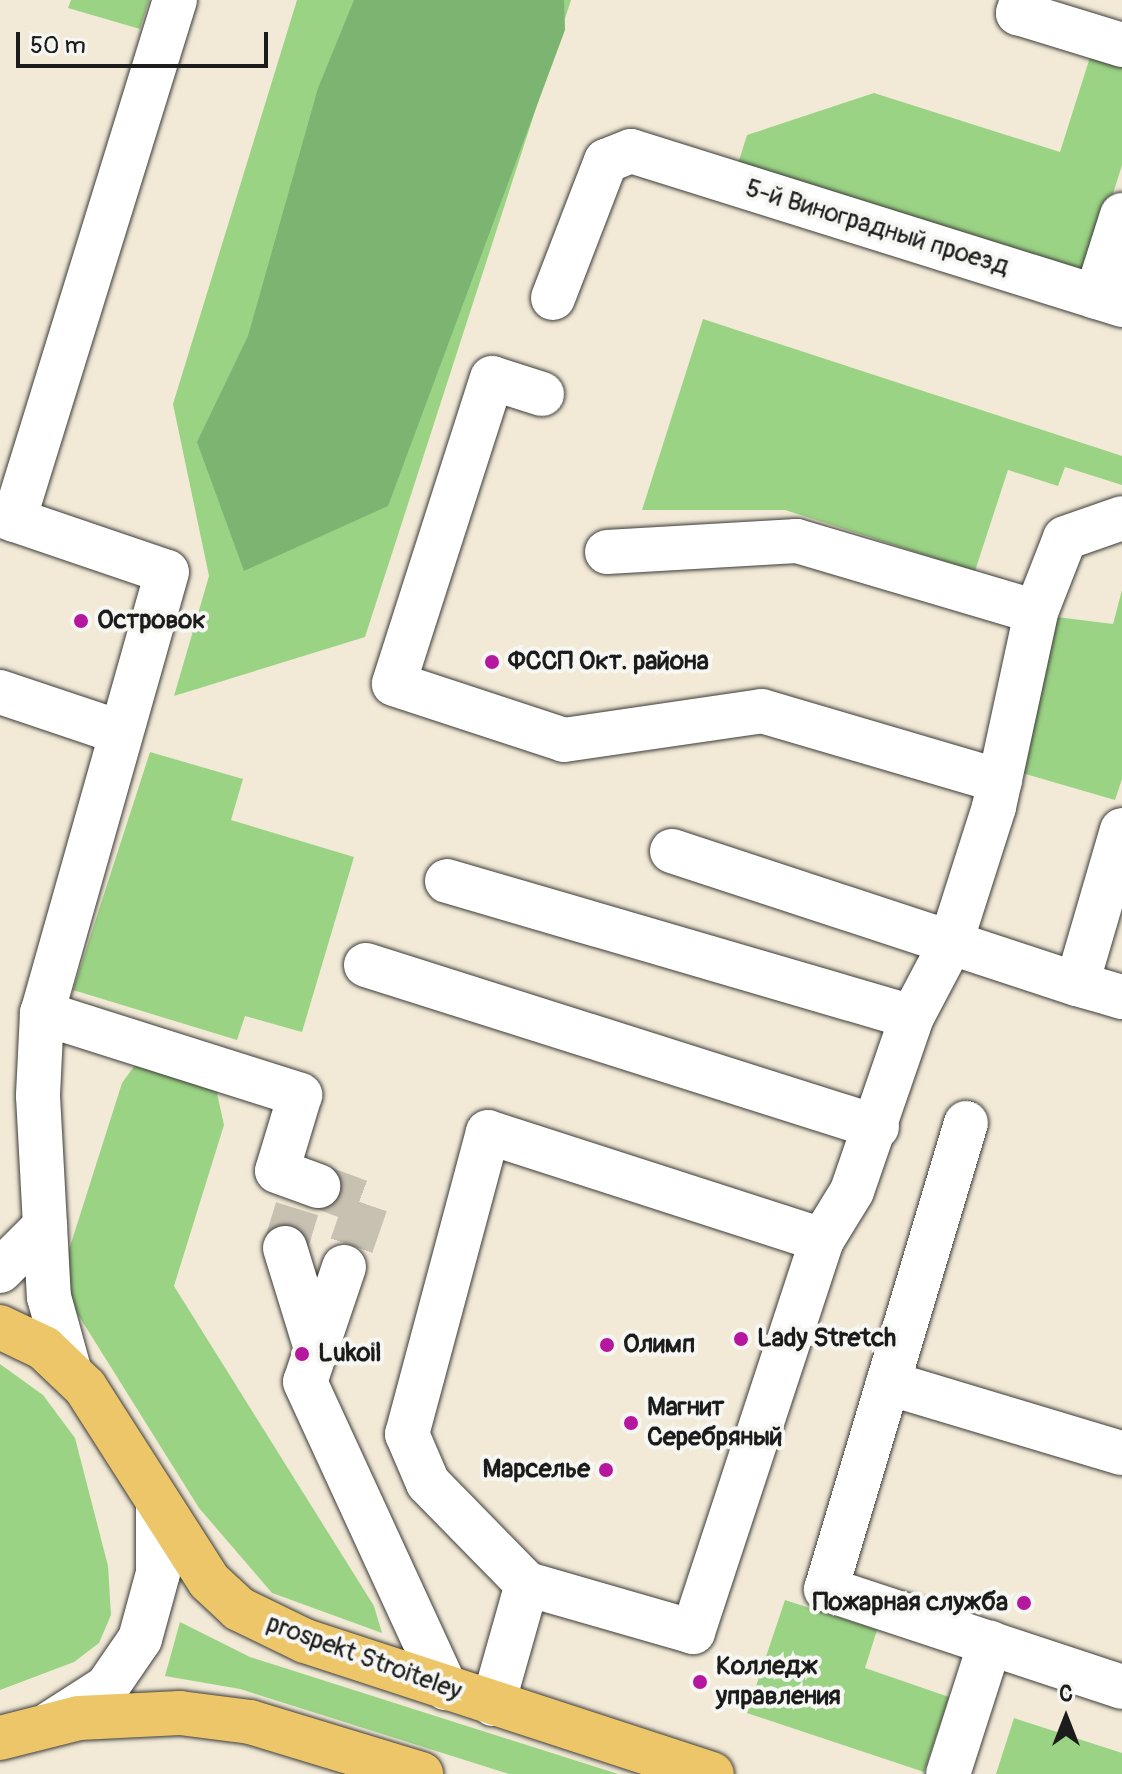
<!DOCTYPE html>
<meta charset="utf-8">
<style>
body{margin:0}
#map{position:relative;width:1122px;height:1774px;overflow:hidden;background:#f2ead7;font-family:Pangolin,sans-serif}
div>[style]{position:absolute}
[style*='--x']{left:calc(var(--x)*1px);top:calc(var(--y)*1px);width:calc(var(--w)*1px);rotate:calc(var(--a)*1deg)}
.green>*{inset:0;background:#9bd385}
.forest>*{inset:0;background:#7cb572}
.minor-tunnel>*{height:44px;margin-top:-22px;transform-origin:0;background:repeating-linear-gradient(90deg,#c7c1b2 0 44px,transparent 0 66px)}
.roads{filter:drop-shadow(0 0 2px #3c3b38) drop-shadow(0 0 2px #3c3b38)}
.minor>*{height:44px;margin:-22px;padding:0 22px;transform-origin:22px;border-radius:22px;background:#fff}
.major>*{height:44px;margin:-22px;padding:0 22px;transform-origin:22px;border-radius:22px;background:#ecc669}
.dots>*{width:22px;height:22px;translate:-50% -50%;box-sizing:border-box;border:4px solid #f6f6f2;border-radius:50%}
span{translate:-50% -50%;white-space:nowrap;text-align:center;line-height:1.15;-webkit-text-stroke:8px #f6f6f2;paint-order:stroke}
.street-label{font-size:26px;color:#1c1c1c}
.poi-label{font-size:26px;color:#1c1c1c;font-weight:700}
.left{translate:0 -50%;text-align:left}
.right{translate:-100% -50%;text-align:right}
.north{position:absolute;left:1026px;top:1678px;width:80px;height:80px;-webkit-text-stroke:6px #f6f6f2;paint-order:stroke;rotate:0deg;font-size:22px;font-weight:700;line-height:32px;text-align:center;color:#1c1c1c}
.north::after{content:'';display:block;margin:auto;width:28px;height:36px;background:#1c1c1c;clip-path:polygon(50% 0,100% 100%,50% 72%,0 100%)}
.scale{position:absolute;left:16px;top:32px;width:252px;height:36px;box-sizing:border-box;border:4px solid #1c1c1c;border-top:0;padding-left:10px;font-size:24px;line-height:28px;white-space:nowrap;color:#1c1c1c;-webkit-text-stroke:6px #f6f6f2;paint-order:stroke}
</style>
<div id="map">
<div class="green">
<i style="clip-path:polygon(71px 0,149px 0,140px 29px,68px 8px)"></i>
<i style="clip-path:polygon(297px 0,571px 0,365px 637px,174px 696px,209px 576px,173px 404px)"></i>
<i style="clip-path:polygon(1091px 54px,1122px 64px,1122px 165px,1086px 280px,736px 170px,747px 135px,874px 93px,1060px 152px)"></i>
<i style="clip-path:polygon(703px 319px,1122px 456px,1122px 485px,1065px 467px,1058px 486px,1008px 470px,975px 571px,785px 510px,642px 510px)"></i>
<i style="clip-path:polygon(1122px 590px,1122px 779px,1115px 800px,1012px 770px,1057px 617px,1113px 624px)"></i>
<i style="clip-path:polygon(150px 752px,243px 779px,231px 820px,354px 857px,302px 1032px,245px 1016px,237px 1040px,73px 990px)"></i>
<i style="clip-path:polygon(138px 1061px,214px 1079px,224px 1125px,174px 1286px,374px 1606px,382px 1633px,272px 1593px,199px 1508px,72px 1305px,67px 1256px,122px 1083px)"></i>
<i style="clip-path:polygon(0 1364px,43px 1395px,75px 1438px,108px 1566px,111px 1615px,99px 1643px,74px 1662px,0 1690px)"></i>
<i style="clip-path:polygon(785px 1600px,877px 1630px,865px 1668px,949px 1697px,924px 1772px,747px 1713px)"></i>
<i style="clip-path:polygon(180px 1622px,250px 1657px,618px 1774px,509px 1774px,240px 1689px,165px 1676px)"></i>
<i style="clip-path:polygon(1014px 1718px,1122px 1753px,1122px 1774px,996px 1774px)"></i>
</div>
<div class="forest">
<i style="clip-path:polygon(354px 0,564px 0,565px 30px,388px 506px,244px 571px,197px 442px,248px 336px,318px 88px)"></i>
</div>
<div class="minor-tunnel">
<i style="--x:318;--y:1186;--w:51;--a:20.6"></i>
<i style="--x:366;--y:1204;--w:67;--a:109.2"></i>
<i style="--x:285;--y:1248;--w:41;--a:-72.9"></i>
</div>
<div class="roads">
<div class="minor">
<i style="--x:1022;--y:0;--w:14;--a:107"></i>
<i style="--x:1018;--y:13;--w:109;--a:17.1"></i>
<i style="--x:1096;--y:297;--w:86;--a:-72.4"></i>
<i style="--x:553;--y:298;--w:147;--a:-68.9"></i>
<i style="--x:606;--y:161;--w:27;--a:-22"></i>
<i style="--x:631;--y:151;--w:515;--a:17.41"></i>
<i style="--x:542;--y:394;--w:52;--a:-162.3"></i>
<i style="--x:492;--y:378;--w:321;--a:107.8"></i>
<i style="--x:394;--y:684;--w:179;--a:18.2"></i>
<i style="--x:564;--y:740;--w:200;--a:-8.3"></i>
<i style="--x:762;--y:711;--w:248;--a:16.4"></i>
<i style="--x:0;--y:515;--w:176;--a:18.8"></i>
<i style="--x:167;--y:572;--w:458;--a:105.8"></i>
<i style="--x:42;--y:1013;--w:83;--a:92.8"></i>
<i style="--x:38;--y:1096;--w:201;--a:86.9"></i>
<i style="--x:49;--y:1297;--w:75;--a:74.5"></i>
<i style="--x:14;--y:520;--w:544;--a:-72.8"></i>
<i style="--x:607;--y:552;--w:190;--a:-3.3"></i>
<i style="--x:797;--y:541;--w:249;--a:16.5"></i>
<i style="--x:0;--y:692;--w:126;--a:18.6"></i>
<i style="--x:1122;--y:830;--w:160;--a:106.3"></i>
<i style="--x:1077;--y:984;--w:47;--a:16.1"></i>
<i style="--x:672;--y:851;--w:426;--a:18.2"></i>
<i style="--x:447;--y:881;--w:484;--a:16.3"></i>
<i style="--x:366;--y:965;--w:536;--a:17.59"></i>
<i style="--x:42;--y:1013;--w:271;--a:17.6"></i>
<i style="--x:300;--y:1095;--w:79;--a:106.8"></i>
<i style="--x:277;--y:1171;--w:44;--a:20.1"></i>
<i style="--x:966;--y:1123;--w:487;--a:106.7"></i>
<i style="--x:826;--y:1589;--w:312;--a:18.3"></i>
<i style="--x:822;--y:1240;--w:351;--a:-162.1"></i>
<i style="--x:488;--y:1132;--w:313;--a:105"></i>
<i style="--x:407;--y:1434;--w:53;--a:66.8"></i>
<i style="--x:428;--y:1483;--w:141;--a:45.6"></i>
<i style="--x:527;--y:1584;--w:173;--a:16.1"></i>
<i style="--x:693;--y:1632;--w:413;--a:-71.8"></i>
<i style="--x:822;--y:1240;--w:57;--a:-58.5"></i>
<i style="--x:852;--y:1191;--w:184;--a:-71"></i>
<i style="--x:912;--y:1017;--w:81;--a:-62.2"></i>
<i style="--x:950;--y:945;--w:145;--a:-72.3"></i>
<i style="--x:994;--y:807;--w:199;--a:-77.8"></i>
<i style="--x:1036;--y:612;--w:79;--a:-68.6"></i>
<i style="--x:1065;--y:538;--w:60;--a:-19.3"></i>
<i style="--x:285;--y:1248;--w:106;--a:72.9"></i>
<i style="--x:344;--y:1267;--w:121;--a:108.7"></i>
<i style="--x:305;--y:1382;--w:337;--a:65.3"></i>
<i style="--x:0;--y:1271;--w:64;--a:-45"></i>
<i style="--x:888;--y:1383;--w:244;--a:16.7"></i>
<i style="--x:493;--y:1704;--w:125;--a:-74.2"></i>
<i style="--x:51;--y:1723;--w:67;--a:-32.7"></i>
<i style="--x:107;--y:1687;--w:58;--a:-55.5"></i>
<i style="--x:140;--y:1639;--w:68;--a:-74.7"></i>
<i style="--x:158;--y:1573;--w:71;--a:-90"></i>
<i style="--x:948;--y:1774;--w:138;--a:-72.2"></i>
</div>
<div class="major">
<i style="--x:0;--y:1327;--w:49;--a:25.5"></i>
<i style="--x:44;--y:1348;--w:57;--a:43.6"></i>
<i style="--x:85;--y:1387;--w:230;--a:57.4"></i>
<i style="--x:209;--y:1581;--w:41;--a:43"></i>
<i style="--x:239;--y:1609;--w:73;--a:25.9"></i>
<i style="--x:305;--y:1641;--w:428;--a:18.1"></i>
<i style="--x:0;--y:1738;--w:81;--a:-14.2"></i>
<i style="--x:79;--y:1718;--w:101;--a:-2.8"></i>
<i style="--x:180;--y:1713;--w:71;--a:7.3"></i>
<i style="--x:250;--y:1722;--w:179;--a:16.9"></i>
</div>
</div>
<div class="dots">
<i style="left:81px;top:621px;background:#b5179e"></i>
<i style="left:492px;top:662px;background:#b5179e"></i>
<i style="left:741px;top:1339px;background:#b5179e"></i>
<i style="left:607px;top:1345px;background:#b5179e"></i>
<i style="left:302px;top:1354px;background:#b5179e"></i>
<i style="left:631px;top:1423px;background:#b5179e"></i>
<i style="left:606px;top:1470px;background:#b5179e"></i>
<i style="left:1024px;top:1603px;background:#b5179e"></i>
<i style="left:700px;top:1682px;background:#b5179e"></i>
</div>
<div class="street-label">
<span style="left:877px;top:228px;rotate:17deg">5-й Виноградный проезд</span>
<span style="left:364px;top:1658px;rotate:20deg">prospekt Stroiteley</span>
</div>
<div class="poi-label">
<span class="left" style="left:97px;top:621px">Островок</span>
<span class="left" style="left:508px;top:662px">ФССП Окт. района</span>
<span class="left" style="left:757px;top:1339px">Lady Stretch</span>
<span class="left" style="left:623px;top:1345px">Олимп</span>
<span class="left" style="left:318px;top:1354px">Lukoil</span>
<span class="left" style="left:647px;top:1423px">Магнит<br>Серебряный</span>
<span class="right" style="left:590px;top:1470px">Марселье</span>
<span class="right" style="left:1008px;top:1603px">Пожарная служба</span>
<span class="left" style="left:716px;top:1682px">Колледж<br>управления</span>
</div>
<div class="north">С</div>
<div class="scale">50 m</div>
</div>
